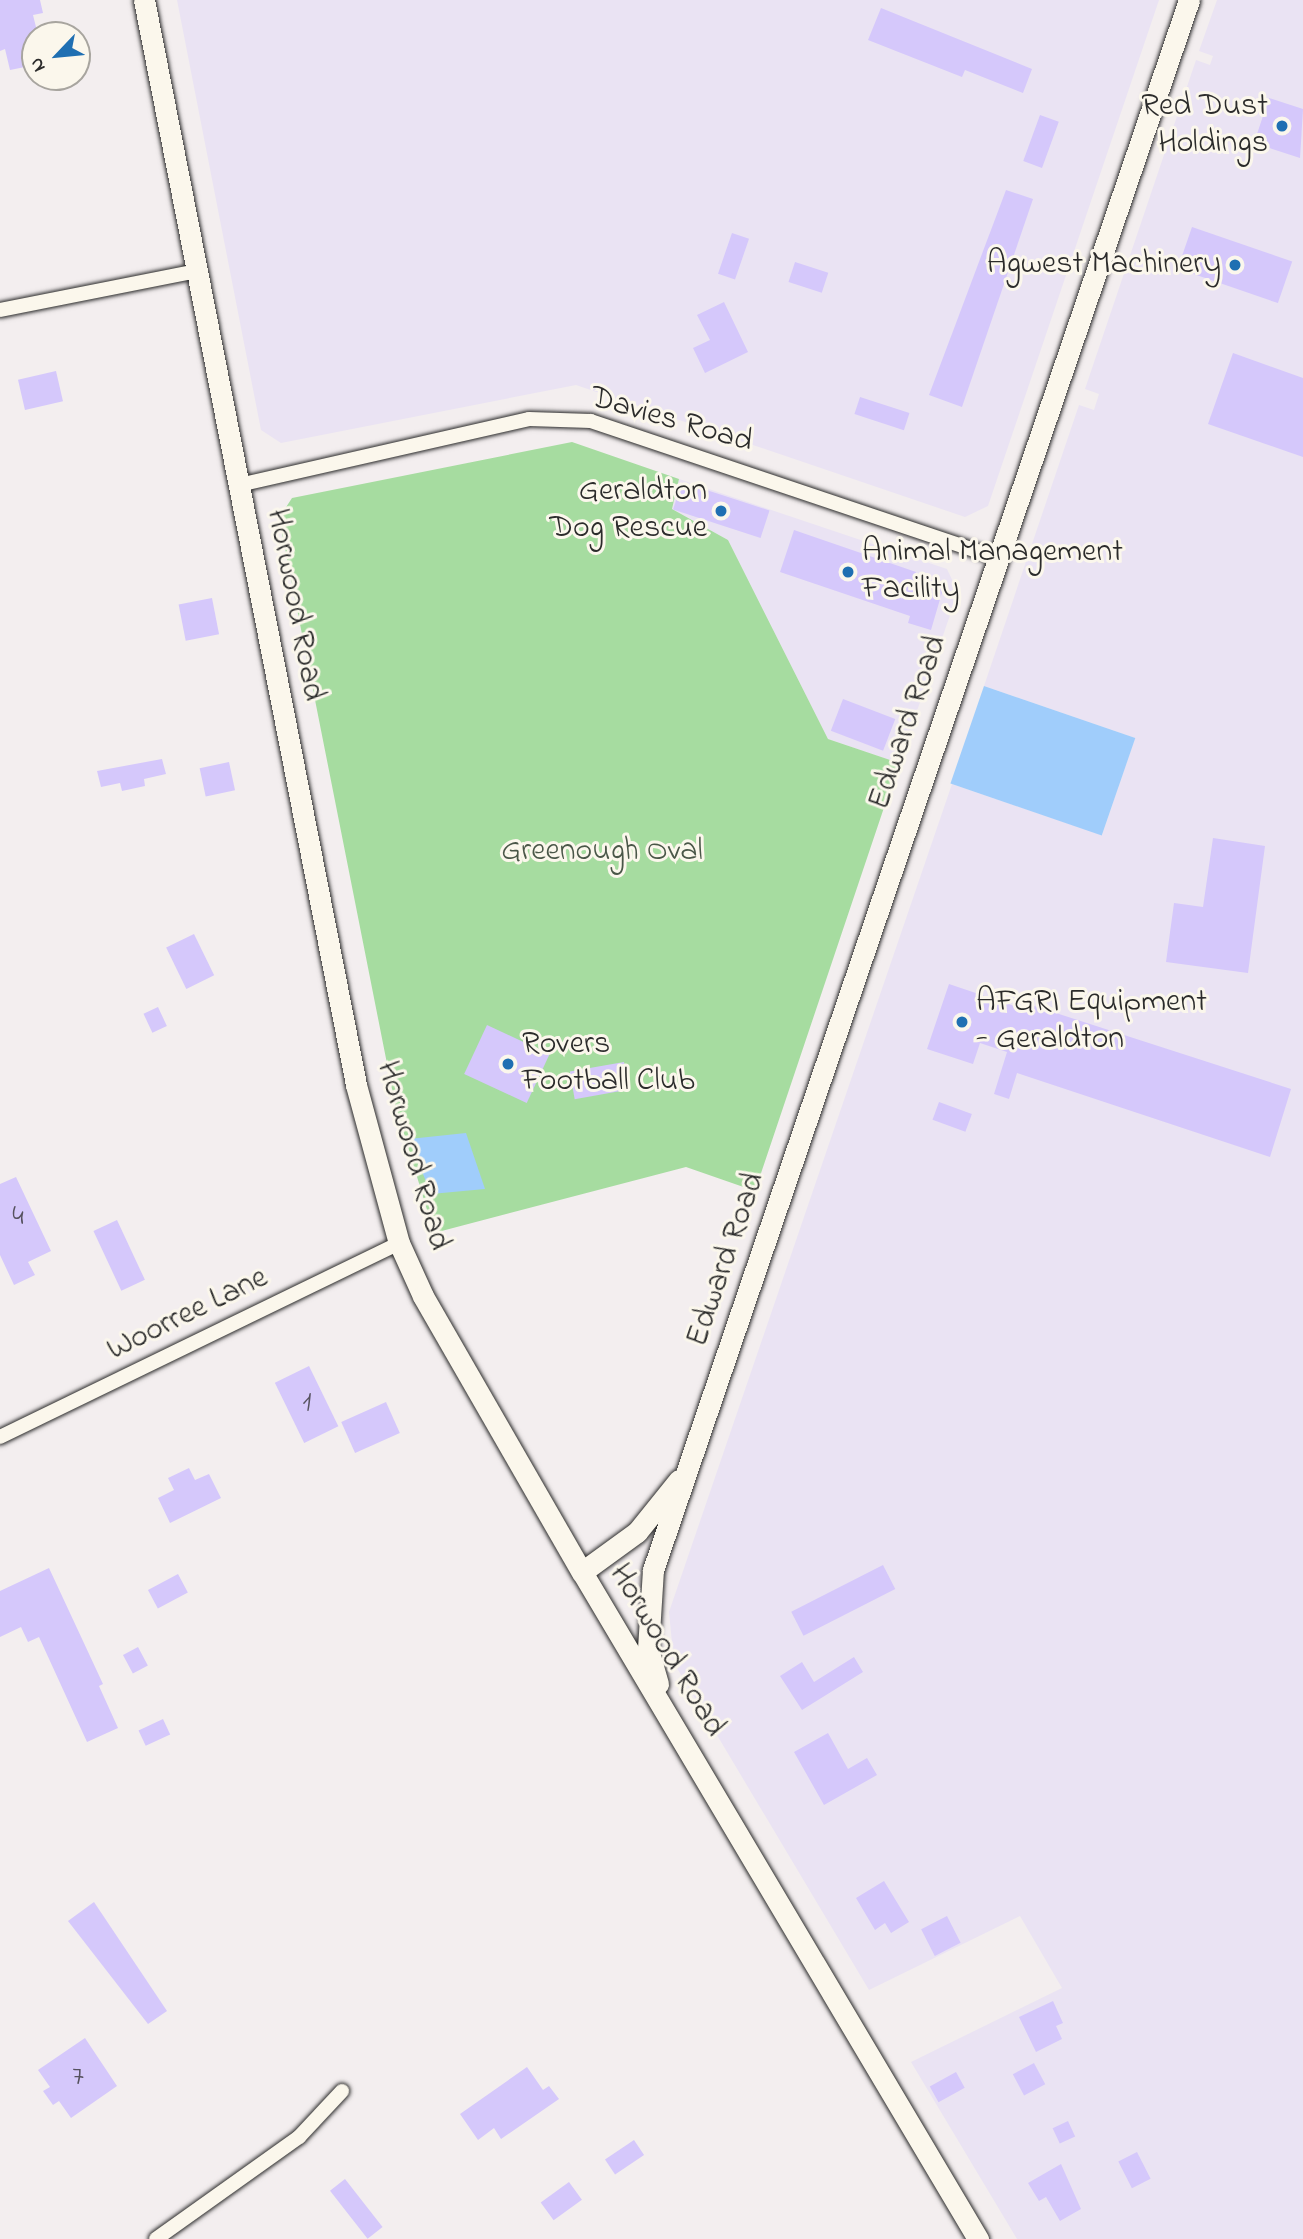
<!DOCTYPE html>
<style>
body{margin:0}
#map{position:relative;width:1303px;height:2239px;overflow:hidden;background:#f3eeef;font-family:"Indie Flower",sans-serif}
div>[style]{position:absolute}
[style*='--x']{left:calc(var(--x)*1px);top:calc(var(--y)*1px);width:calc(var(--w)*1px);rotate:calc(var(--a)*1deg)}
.built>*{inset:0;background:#eae3f3}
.green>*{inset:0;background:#a6dca0}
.water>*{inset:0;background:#a0cdfb;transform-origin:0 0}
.building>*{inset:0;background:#d5c8fb;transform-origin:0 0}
.roads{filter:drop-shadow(0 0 2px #2b2b2b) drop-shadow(0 0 2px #2b2b2b)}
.street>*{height:14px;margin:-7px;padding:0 7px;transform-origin:7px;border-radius:7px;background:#fbf7ec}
.secondary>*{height:21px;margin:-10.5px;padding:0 10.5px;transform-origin:10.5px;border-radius:10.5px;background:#fbf7ec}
.dots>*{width:19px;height:19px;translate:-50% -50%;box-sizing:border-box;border:4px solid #fbf7ec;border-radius:50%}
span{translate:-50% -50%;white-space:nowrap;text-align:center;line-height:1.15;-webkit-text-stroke:6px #fbf7ec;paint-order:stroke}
.number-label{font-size:28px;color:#56525f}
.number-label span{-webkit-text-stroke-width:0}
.poi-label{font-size:32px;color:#2b2b2b}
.right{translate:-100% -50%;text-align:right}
.left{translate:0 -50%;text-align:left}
.street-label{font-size:32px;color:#2b2b2b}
.park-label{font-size:32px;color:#4a5748}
.north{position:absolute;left:21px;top:21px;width:70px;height:70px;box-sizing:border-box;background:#fbf7ec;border:2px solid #a8a59f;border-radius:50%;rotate:244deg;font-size:19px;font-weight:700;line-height:28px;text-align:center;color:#2b2b2b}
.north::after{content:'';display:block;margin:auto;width:24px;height:32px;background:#1f6fb2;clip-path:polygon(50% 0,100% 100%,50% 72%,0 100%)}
</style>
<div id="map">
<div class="built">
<i style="clip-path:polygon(177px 0,1159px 0,988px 506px,965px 517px,576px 385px,281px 443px,261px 430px)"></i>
<i style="clip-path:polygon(1217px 0,1303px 0,1303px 2239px,1017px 2239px,911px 2062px,1062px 1988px,1020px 1916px,869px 1990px,674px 1663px,669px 1612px,952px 784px,1102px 835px,1135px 738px,984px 686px,1079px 405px,1094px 410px,1099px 394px,1085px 389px,1196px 60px,1210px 65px,1213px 56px,1199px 51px)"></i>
<i style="clip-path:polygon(679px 479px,947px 569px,958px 592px,899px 763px,828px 739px,728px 540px,672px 509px)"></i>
</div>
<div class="green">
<i style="clip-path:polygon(572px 442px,679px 479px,672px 509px,728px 540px,828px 739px,899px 763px,755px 1191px,686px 1167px,434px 1233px,395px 1104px,279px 518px,292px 498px)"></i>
</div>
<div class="water">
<i style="left:984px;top:686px;width:160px;height:103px;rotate:19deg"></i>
<i style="clip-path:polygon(466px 1133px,485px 1189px,431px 1194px,409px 1139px)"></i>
</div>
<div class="building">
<i style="clip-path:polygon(0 0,40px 0,43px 13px,33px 15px,38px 35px,35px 65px,10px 70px,5px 49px,0 51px)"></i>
<i style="clip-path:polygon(881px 8px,1032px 69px,1023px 93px,965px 70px,962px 77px,868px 40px)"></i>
<i style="clip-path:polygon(1269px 98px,1303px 109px,1300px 158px,1254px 143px)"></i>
<i style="left:1040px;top:115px;width:20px;height:49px;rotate:20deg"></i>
<i style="clip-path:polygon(1006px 190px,1033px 199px,962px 407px,929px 395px)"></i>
<i style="left:1192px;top:227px;width:106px;height:44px;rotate:19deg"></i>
<i style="left:732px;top:233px;width:18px;height:43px;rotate:19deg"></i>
<i style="left:795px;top:262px;width:35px;height:21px;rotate:18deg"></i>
<i style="clip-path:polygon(724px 302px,748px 352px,705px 373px,693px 348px,710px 340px,697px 315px)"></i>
<i style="clip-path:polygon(1233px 353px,1303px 378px,1303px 457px,1208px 424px)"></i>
<i style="left:56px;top:371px;width:31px;height:39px;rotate:77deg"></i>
<i style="left:860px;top:397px;width:52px;height:18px;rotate:18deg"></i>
<i style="left:682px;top:482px;width:92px;height:29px;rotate:18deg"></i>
<i style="clip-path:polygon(794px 530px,916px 572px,913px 579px,943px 589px,931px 630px,908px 623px,910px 616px,780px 572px)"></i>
<i style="left:212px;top:598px;width:37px;height:34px;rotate:79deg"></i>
<i style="left:843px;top:699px;width:56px;height:34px;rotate:21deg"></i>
<i style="clip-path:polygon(162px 759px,166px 774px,144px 779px,145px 786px,122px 791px,120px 783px,101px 787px,97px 771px)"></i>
<i style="left:229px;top:762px;width:29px;height:30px;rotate:78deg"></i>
<i style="clip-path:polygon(1213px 838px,1265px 846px,1248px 973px,1166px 962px,1174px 903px,1203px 907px)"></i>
<i style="left:194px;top:934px;width:46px;height:31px;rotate:64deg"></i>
<i style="clip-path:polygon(949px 984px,1023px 1009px,1025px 1003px,1291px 1089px,1270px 1157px,1017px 1073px,1009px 1099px,994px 1094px,1007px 1052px,980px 1043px,973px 1064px,927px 1049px)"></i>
<i style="left:158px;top:1007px;width:21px;height:16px;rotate:65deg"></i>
<i style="left:487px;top:1025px;width:69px;height:54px;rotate:25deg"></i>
<i style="left:624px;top:1062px;width:28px;height:55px;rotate:80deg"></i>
<i style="left:939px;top:1102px;width:35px;height:19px;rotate:20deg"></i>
<i style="clip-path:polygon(16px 1177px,51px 1251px,28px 1262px,35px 1275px,14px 1285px,0 1255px,0 1184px)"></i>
<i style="left:117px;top:1220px;width:66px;height:26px;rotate:65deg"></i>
<i style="left:309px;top:1366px;width:67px;height:38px;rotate:64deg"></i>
<i style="left:386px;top:1402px;width:34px;height:49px;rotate:66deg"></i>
<i style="clip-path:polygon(189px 1468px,195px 1480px,209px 1474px,221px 1498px,170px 1523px,158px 1498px,174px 1490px,168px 1478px)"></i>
<i style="left:883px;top:1565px;width:27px;height:103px;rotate:63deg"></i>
<i style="clip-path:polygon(49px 1568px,103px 1684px,99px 1686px,118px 1728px,87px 1742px,39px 1637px,28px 1642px,21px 1627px,0 1637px,0 1591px)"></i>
<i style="left:178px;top:1574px;width:21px;height:34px;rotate:62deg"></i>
<i style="left:138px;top:1647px;width:21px;height:17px;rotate:62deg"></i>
<i style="clip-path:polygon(854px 1657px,863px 1672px,802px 1710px,780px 1676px,802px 1662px,814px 1682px)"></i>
<i style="left:163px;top:1719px;width:17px;height:27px;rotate:65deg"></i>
<i style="clip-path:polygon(828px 1733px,848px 1769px,867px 1758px,877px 1775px,824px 1805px,794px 1752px)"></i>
<i style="clip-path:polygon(884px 1881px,909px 1922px,891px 1933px,885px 1923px,875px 1930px,856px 1898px)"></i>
<i style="clip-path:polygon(94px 1902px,167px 2011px,148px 2024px,68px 1921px)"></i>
<i style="left:947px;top:1916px;width:30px;height:29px;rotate:63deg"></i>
<i style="clip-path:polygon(1053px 2001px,1063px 2023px,1056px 2026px,1062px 2039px,1036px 2052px,1019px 2017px)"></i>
<i style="clip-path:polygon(85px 2038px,117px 2086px,71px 2118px,59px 2101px,53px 2105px,43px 2091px,50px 2087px,38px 2070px)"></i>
<i style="left:1034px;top:2063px;width:24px;height:24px;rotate:62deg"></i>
<i style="clip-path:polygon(527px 2067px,543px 2090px,549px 2086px,559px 2099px,501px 2139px,494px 2128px,478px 2140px,460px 2114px)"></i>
<i style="left:956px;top:2072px;width:18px;height:30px;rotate:61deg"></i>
<i style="left:1068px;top:2121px;width:17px;height:17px;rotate:65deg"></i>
<i style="left:634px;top:2140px;width:18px;height:35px;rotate:56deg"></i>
<i style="left:1137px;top:2152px;width:30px;height:21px;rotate:63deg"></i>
<i style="clip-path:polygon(1061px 2164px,1081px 2209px,1060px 2221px,1046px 2197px,1039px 2201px,1028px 2183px)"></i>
<i style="left:345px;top:2179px;width:61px;height:19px;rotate:52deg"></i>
<i style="left:569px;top:2182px;width:22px;height:35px;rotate:54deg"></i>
</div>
<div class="roads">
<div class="street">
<i style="--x:0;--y:310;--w:201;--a:-11.2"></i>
<i style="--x:239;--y:485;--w:297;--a:-12.8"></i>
<i style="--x:529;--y:419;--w:62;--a:1.8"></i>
<i style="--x:591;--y:421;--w:429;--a:18.6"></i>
<i style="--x:0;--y:1437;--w:444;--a:-25.9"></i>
<i style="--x:156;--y:2239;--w:176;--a:-35.5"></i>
<i style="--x:299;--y:2137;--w:63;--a:-46.9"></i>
</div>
<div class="secondary">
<i style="--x:144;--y:0;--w:1106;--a:78.94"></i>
<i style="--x:356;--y:1085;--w:164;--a:74.8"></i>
<i style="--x:399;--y:1243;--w:58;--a:65.6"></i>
<i style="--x:423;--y:1296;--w:319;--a:60.1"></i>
<i style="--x:582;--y:1572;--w:776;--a:59.3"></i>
<i style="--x:582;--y:1572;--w:68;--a:-36"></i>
<i style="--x:637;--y:1532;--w:67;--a:-51.1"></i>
<i style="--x:658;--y:1684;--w:36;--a:-106"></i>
<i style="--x:648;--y:1649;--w:79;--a:-86.4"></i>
<i style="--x:653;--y:1570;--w:1659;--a:-71.15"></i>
</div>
</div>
<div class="dots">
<i style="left:1282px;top:126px;background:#1f6fb2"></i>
<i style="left:1235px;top:265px;background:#1f6fb2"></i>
<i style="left:721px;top:511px;background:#1f6fb2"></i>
<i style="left:848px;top:572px;background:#1f6fb2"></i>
<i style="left:962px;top:1022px;background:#1f6fb2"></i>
<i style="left:508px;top:1064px;background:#1f6fb2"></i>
</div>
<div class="number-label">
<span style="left:18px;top:1218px">4</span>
<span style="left:307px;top:1404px">1</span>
<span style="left:78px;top:2078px">7</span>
</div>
<div class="poi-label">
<span class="right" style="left:1268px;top:126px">Red Dust<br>Holdings</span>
<span class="right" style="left:1221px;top:265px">Agwest Machinery</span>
<span class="right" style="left:707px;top:511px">Geraldton<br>Dog Rescue</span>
<span class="left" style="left:862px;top:572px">Animal Management<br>Facility</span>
<span class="left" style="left:976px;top:1022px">AFGRI Equipment<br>- Geraldton</span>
<span class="left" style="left:522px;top:1064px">Rovers<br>Football Club</span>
</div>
<div class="street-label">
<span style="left:671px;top:421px;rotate:16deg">Davies Road</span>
<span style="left:294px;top:605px;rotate:79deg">Horwood Road</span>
<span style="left:909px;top:723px;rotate:-71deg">Edward Road</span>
<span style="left:412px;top:1156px;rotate:74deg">Horwood Road</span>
<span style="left:727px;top:1260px;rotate:-71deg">Edward Road</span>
<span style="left:188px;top:1315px;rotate:-26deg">Woorree Lane</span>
<span style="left:666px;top:1651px;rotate:59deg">Horwood Road</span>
</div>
<div class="park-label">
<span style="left:602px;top:852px">Greenough Oval</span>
</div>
<div class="north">N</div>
</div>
